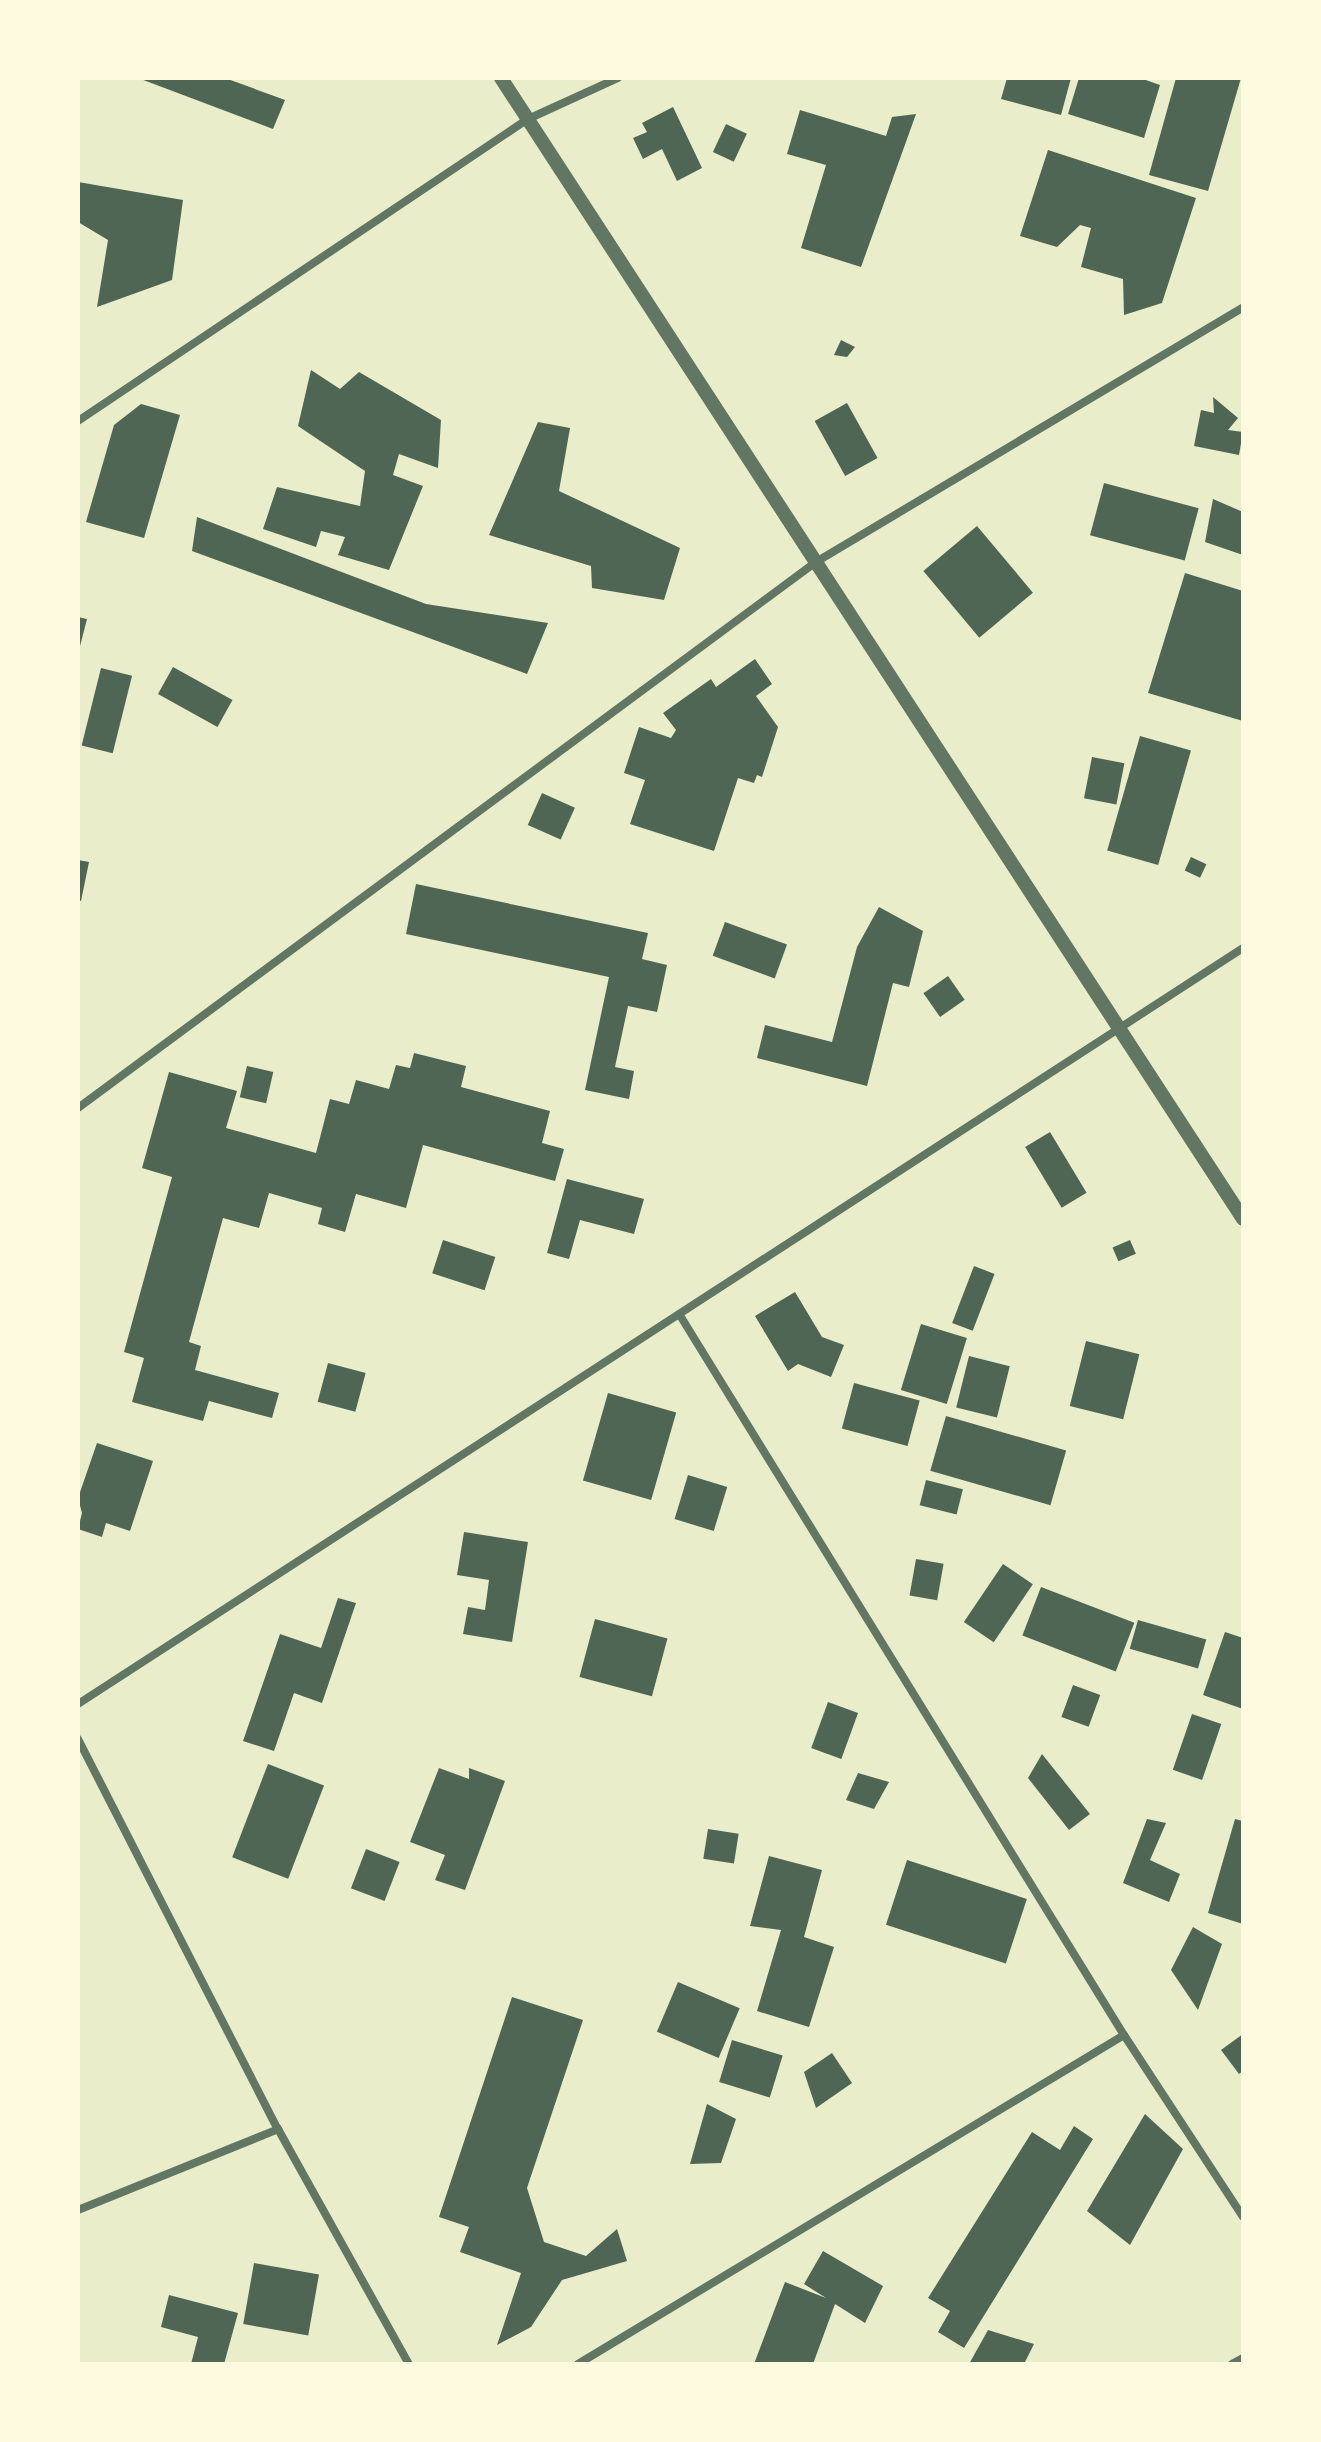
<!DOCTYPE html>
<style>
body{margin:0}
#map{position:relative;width:1321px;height:2442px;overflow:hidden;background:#e9edc9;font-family:Jost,sans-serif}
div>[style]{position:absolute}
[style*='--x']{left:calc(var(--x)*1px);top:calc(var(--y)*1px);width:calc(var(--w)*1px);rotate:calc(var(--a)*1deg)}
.building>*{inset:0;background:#4f6655;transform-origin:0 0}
.minor>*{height:8px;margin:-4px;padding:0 4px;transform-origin:4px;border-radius:4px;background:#617663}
.tertiary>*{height:14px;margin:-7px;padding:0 7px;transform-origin:7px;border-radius:7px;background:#617663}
span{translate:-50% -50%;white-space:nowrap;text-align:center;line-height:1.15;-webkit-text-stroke:6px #fefae0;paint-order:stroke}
.frame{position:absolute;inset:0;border:80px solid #fefae0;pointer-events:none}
</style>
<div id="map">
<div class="building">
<i style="clip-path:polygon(138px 78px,225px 78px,285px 100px,273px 129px)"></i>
<i style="clip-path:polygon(1007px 78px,1071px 78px,1061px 115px,1001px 99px)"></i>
<i style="clip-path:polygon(1079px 78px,1140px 78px,1160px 85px,1144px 138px,1068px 114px)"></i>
<i style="clip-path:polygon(1176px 78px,1241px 78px,1208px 191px,1149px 175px)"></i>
<i style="clip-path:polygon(673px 107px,702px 168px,677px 181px,662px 149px,643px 159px,633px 138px,647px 132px,642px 123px)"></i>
<i style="clip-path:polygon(800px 110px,886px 136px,892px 117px,916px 114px,861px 267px,801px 248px,826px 165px,787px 154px)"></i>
<i style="left:726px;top:124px;width:23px;height:31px;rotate:25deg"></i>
<i style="clip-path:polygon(1048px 150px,1196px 198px,1162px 303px,1124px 315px,1123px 279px,1081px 267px,1091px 228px,1080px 225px,1057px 247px,1020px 236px)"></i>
<i style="clip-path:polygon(78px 182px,183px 200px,172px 280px,97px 307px,108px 240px,78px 222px)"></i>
<i style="clip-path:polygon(841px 340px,855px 347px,847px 357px,834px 355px)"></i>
<i style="clip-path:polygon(311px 370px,340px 389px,359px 372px,441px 420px,438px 468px,399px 454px,393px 475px,423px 486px,389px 570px,338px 555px,345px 537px,321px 531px,316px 547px,263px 529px,277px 487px,360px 506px,365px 471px,298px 426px)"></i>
<i style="clip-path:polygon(1213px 397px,1238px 418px,1228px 430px,1243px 432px,1239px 455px,1194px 446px,1201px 410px,1214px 413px)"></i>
<i style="left:847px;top:403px;width:63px;height:37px;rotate:61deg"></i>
<i style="clip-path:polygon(141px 404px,180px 415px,144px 538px,86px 522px,114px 425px)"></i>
<i style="clip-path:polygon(538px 422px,570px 428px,559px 491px,680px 548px,664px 600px,592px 588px,591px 566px,489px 535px)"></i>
<i style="left:1104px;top:483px;width:98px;height:54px;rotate:15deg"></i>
<i style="clip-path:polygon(1213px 499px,1243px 512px,1243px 555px,1205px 542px)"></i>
<i style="clip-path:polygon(197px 517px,426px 604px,548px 623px,527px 674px,192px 551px)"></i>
<i style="left:977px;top:526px;width:87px;height:70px;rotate:50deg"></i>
<i style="clip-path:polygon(1185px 573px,1243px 591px,1243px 721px,1148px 693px)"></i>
<i style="clip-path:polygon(78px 617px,87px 619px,79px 650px,78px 650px)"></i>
<i style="clip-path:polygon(755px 659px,772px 684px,756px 696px,778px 727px,762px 777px,757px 775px,754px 783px,738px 778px,714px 851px,630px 824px,645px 780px,624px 773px,639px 727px,671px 738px,676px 730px,663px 713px,711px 679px,716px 687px)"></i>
<i style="left:173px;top:667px;width:68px;height:31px;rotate:29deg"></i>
<i style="left:101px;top:668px;width:32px;height:80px;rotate:14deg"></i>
<i style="left:1140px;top:736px;width:53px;height:119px;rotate:16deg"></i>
<i style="left:1092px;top:757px;width:33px;height:42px;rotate:11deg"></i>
<i style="left:542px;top:793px;width:36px;height:35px;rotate:24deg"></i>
<i style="left:1191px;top:857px;width:17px;height:15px;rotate:25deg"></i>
<i style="clip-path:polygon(78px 860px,89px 862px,81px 901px,78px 900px)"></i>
<i style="clip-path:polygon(416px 884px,648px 933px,642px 959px,667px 965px,657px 1012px,628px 1006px,615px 1067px,634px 1071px,629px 1099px,585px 1090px,609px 977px,406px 934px)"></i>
<i style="clip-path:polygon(879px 907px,923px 931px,909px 987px,893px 983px,867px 1086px,757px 1058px,765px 1025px,832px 1042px,857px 947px)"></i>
<i style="left:725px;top:922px;width:66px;height:36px;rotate:20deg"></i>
<i style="left:948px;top:976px;width:29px;height:30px;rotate:55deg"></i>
<i style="clip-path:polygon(414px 1053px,466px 1066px,461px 1087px,550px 1111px,542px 1143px,564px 1149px,555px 1181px,423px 1145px,406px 1208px,356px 1194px,345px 1232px,318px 1224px,322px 1208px,269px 1193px,259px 1228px,223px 1218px,189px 1342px,201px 1346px,195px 1370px,279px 1393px,272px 1418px,209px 1401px,203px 1421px,132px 1402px,144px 1358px,124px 1352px,172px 1177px,142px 1168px,169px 1072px,237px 1091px,226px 1128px,316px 1153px,330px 1099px,349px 1104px,356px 1080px,389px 1089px,396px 1065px,410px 1068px)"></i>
<i style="left:247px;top:1066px;width:27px;height:32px;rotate:13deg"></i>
<i style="left:1050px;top:1132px;width:71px;height:29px;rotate:59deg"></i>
<i style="clip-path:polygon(567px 1179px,644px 1199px,634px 1234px,580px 1220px,569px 1259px,547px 1253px)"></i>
<i style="left:443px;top:1240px;width:55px;height:35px;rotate:18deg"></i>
<i style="left:1130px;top:1240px;width:15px;height:19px;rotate:67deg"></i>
<i style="left:974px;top:1266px;width:22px;height:61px;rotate:21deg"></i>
<i style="clip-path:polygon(795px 1292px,822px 1337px,844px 1345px,831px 1377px,798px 1364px,788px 1371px,755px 1316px)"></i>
<i style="left:921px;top:1324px;width:48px;height:69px;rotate:17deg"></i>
<i style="left:1086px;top:1341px;width:55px;height:67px;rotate:14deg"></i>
<i style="left:969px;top:1356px;width:42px;height:53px;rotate:14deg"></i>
<i style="left:328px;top:1363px;width:39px;height:40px;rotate:15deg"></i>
<i style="left:854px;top:1383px;width:68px;height:47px;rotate:15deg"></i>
<i style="left:608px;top:1393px;width:71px;height:91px;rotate:16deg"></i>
<i style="left:946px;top:1416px;width:125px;height:57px;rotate:16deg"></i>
<i style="clip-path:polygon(97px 1443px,153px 1461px,130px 1531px,106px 1523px,102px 1537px,78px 1529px,82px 1513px,78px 1498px)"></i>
<i style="left:688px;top:1475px;width:41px;height:46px;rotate:17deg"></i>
<i style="left:926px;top:1480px;width:38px;height:26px;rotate:14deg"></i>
<i style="clip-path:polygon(464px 1532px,528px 1542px,512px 1642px,463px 1634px,468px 1607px,485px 1610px,489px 1580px,457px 1575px)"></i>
<i style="left:916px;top:1559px;width:28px;height:37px;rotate:10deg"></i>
<i style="left:1003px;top:1564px;width:36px;height:70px;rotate:34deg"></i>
<i style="left:1041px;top:1587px;width:100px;height:52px;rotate:21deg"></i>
<i style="clip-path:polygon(338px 1598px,356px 1603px,322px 1703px,294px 1693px,274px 1751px,243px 1741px,280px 1634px,321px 1648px)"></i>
<i style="left:595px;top:1619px;width:75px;height:60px;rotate:15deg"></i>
<i style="left:1138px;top:1620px;width:71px;height:30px;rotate:16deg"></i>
<i style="clip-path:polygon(1225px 1632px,1243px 1638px,1243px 1709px,1203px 1695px)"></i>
<i style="left:1073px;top:1685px;width:29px;height:34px;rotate:20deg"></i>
<i style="left:828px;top:1702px;width:32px;height:49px;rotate:20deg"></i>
<i style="left:1192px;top:1714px;width:31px;height:59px;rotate:19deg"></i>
<i style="clip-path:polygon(1042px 1754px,1090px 1814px,1069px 1830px,1028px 1778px)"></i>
<i style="left:268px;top:1764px;width:60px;height:100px;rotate:21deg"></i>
<i style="clip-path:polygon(439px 1768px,469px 1779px,469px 1768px,505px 1781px,465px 1890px,435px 1880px,445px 1855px,410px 1842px)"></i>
<i style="clip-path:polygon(858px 1773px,889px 1782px,874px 1809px,846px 1800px)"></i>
<i style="clip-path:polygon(1147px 1819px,1166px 1823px,1150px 1860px,1180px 1874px,1169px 1902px,1123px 1883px)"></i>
<i style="clip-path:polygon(1235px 1819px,1243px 1821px,1243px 1924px,1208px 1913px)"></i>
<i style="left:708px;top:1829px;width:31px;height:30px;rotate:9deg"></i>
<i style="left:366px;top:1849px;width:36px;height:42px;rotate:21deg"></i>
<i style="clip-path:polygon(769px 1856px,822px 1870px,804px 1937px,834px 1947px,809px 2027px,757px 2011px,781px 1930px,750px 1926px)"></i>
<i style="left:907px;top:1860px;width:126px;height:68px;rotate:18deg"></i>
<i style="clip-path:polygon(1193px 1927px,1222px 1944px,1198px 2010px,1171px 1970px)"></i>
<i style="left:678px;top:1982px;width:67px;height:54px;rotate:23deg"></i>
<i style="clip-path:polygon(512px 1997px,583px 2020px,527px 2188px,544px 2242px,586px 2256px,617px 2229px,627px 2261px,562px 2280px,531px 2327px,497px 2345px,521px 2273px,460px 2252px,469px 2227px,439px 2217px)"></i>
<i style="clip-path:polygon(1243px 2034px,1243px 2071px,1239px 2074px,1221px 2050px)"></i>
<i style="left:732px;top:2040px;width:53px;height:44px;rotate:17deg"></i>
<i style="clip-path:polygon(832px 2053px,852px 2083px,816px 2108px,804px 2072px)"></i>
<i style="clip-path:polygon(707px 2104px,736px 2119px,721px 2163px,690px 2164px)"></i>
<i style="clip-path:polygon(1145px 2114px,1183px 2149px,1130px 2245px,1087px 2211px)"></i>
<i style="clip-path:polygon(1074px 2126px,1093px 2139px,964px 2348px,938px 2332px,950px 2311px,928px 2298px,1032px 2132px,1060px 2150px)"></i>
<i style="clip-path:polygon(823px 2251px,883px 2286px,865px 2323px,835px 2304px,813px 2364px,754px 2364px,785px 2282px,826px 2298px,804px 2284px)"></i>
<i style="left:254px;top:2263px;width:66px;height:62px;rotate:10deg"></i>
<i style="clip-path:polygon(169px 2295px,238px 2313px,224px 2364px,191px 2364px,198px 2337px,161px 2327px)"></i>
<i style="clip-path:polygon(988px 2330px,1034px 2344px,1024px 2364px,969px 2364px)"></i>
</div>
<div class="minor">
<i style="--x:78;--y:421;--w:542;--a:-33.87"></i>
<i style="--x:528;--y:119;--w:99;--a:-24.5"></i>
<i style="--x:78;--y:1108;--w:918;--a:-36.5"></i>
<i style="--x:816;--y:562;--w:497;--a:-30.8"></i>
<i style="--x:681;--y:1317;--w:844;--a:58.33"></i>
<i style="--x:1124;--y:2035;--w:217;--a:56.8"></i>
<i style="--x:78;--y:1704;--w:1389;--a:-32.98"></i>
<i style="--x:78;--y:1739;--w:438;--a:62.9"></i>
<i style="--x:278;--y:2129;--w:269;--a:60.9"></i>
<i style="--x:78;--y:2210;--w:216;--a:-22"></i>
<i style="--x:578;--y:2364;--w:637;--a:-31.07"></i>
<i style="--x:1232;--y:2364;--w:13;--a:-29"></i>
</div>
<div class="tertiary">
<i style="--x:501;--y:78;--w:1361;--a:56.96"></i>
</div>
<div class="frame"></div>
</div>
